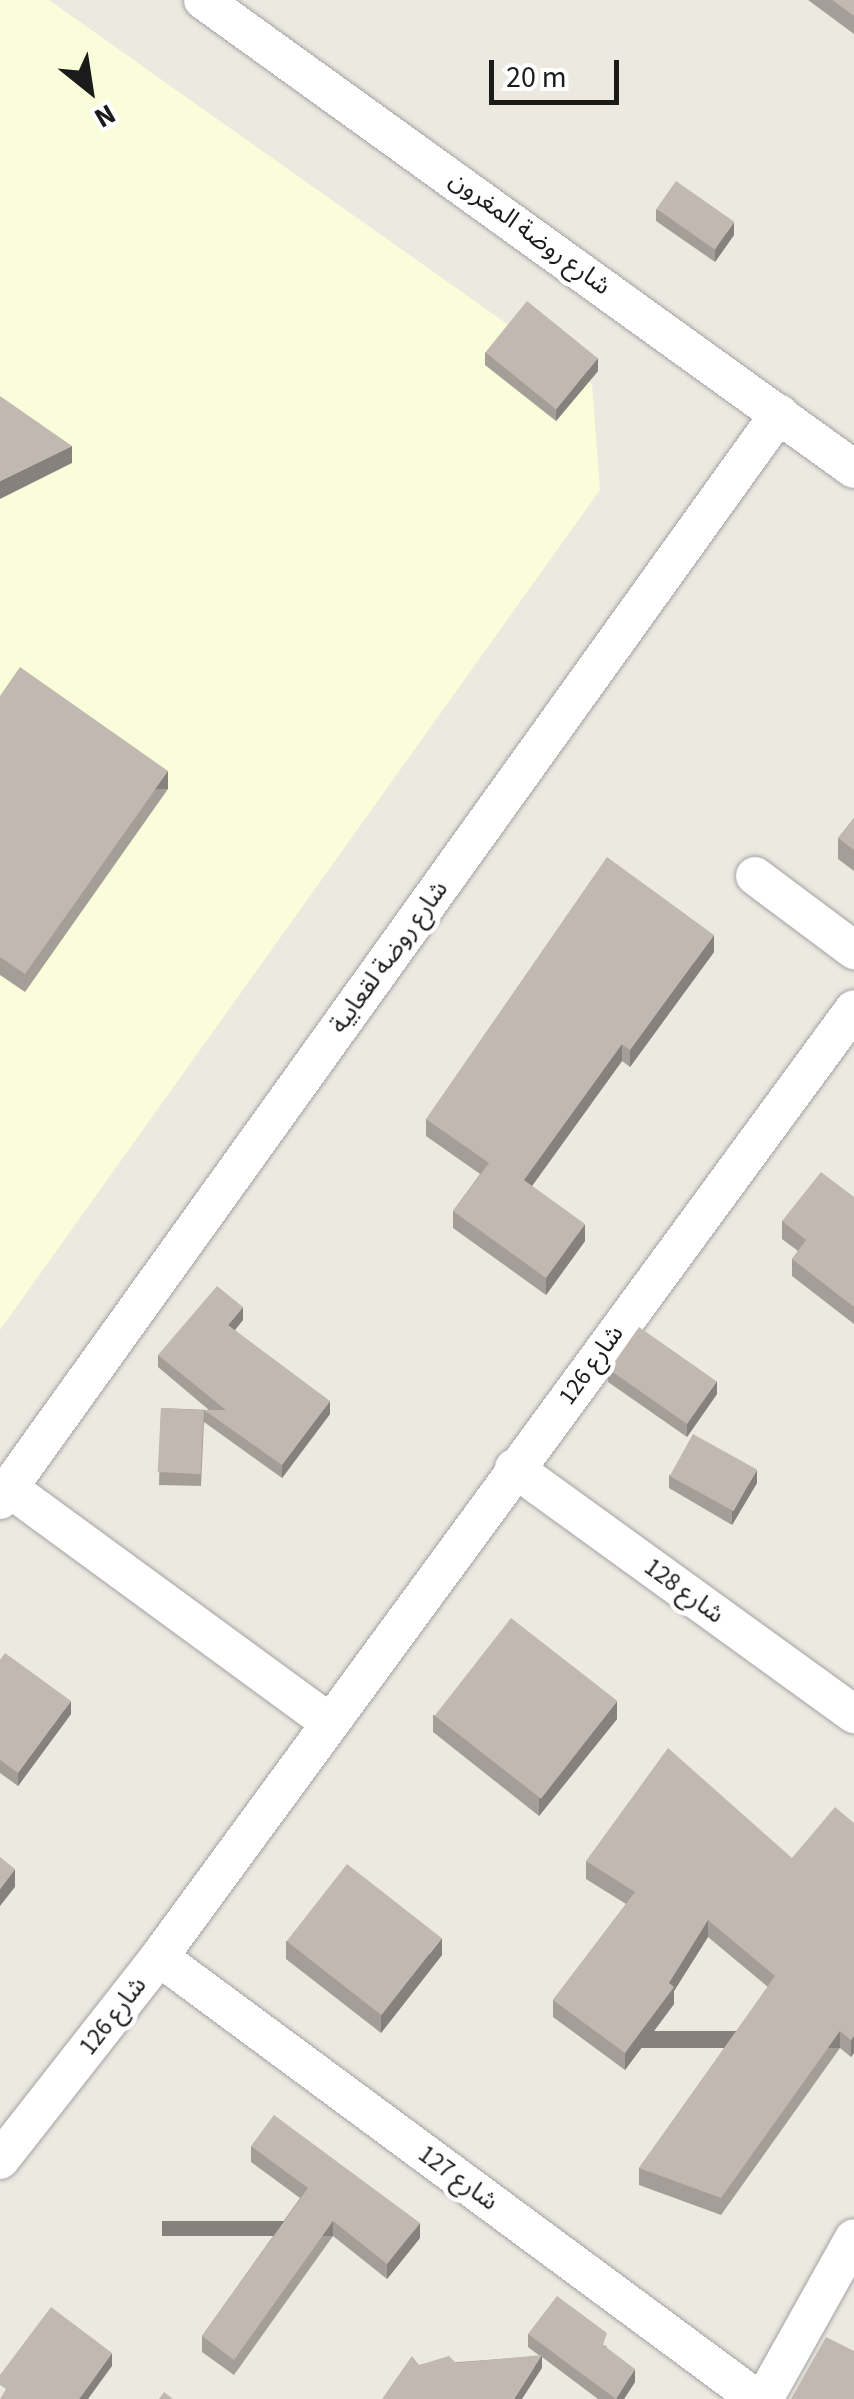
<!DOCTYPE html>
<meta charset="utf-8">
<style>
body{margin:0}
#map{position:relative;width:854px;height:2399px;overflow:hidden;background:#ece9e1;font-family:"Source Sans 3","Noto Sans Arabic",sans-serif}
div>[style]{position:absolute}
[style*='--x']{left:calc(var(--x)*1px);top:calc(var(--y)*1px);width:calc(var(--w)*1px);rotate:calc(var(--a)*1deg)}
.education>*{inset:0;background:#fafdd9}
.roads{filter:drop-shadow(0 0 2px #a2a2a2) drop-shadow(0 0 2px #a2a2a2)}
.street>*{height:38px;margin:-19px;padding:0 19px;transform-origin:19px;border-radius:19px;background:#fff}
.wall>*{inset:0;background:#a59e98}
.shaded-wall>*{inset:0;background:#86817c;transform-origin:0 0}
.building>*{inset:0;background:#c0b8b1;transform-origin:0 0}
span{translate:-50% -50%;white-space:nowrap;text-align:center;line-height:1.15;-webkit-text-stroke:9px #fff;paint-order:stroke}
.street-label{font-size:25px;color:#1b1b1b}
.north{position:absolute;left:40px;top:40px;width:100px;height:100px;-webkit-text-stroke:8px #fff;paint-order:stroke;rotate:150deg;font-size:28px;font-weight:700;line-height:40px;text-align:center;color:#1b1b1b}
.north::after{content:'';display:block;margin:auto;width:35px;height:45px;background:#1b1b1b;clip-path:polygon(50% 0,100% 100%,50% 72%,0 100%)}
.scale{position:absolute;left:489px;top:60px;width:130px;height:45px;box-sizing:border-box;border:5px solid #1b1b1b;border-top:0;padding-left:12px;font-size:30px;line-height:35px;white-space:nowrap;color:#1b1b1b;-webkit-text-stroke:8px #fff;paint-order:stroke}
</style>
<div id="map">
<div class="education">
<i style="clip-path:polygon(0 0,49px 0,592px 384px,600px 490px,0 1330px)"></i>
</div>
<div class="roads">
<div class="street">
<i style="--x:203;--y:0;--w:802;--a:35.77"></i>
<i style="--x:755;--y:876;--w:124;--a:36.8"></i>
<i style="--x:514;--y:1468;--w:420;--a:35.9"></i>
<i style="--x:9;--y:1488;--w:396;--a:36.2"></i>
<i style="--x:0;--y:1500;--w:1337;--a:-54.35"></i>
<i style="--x:159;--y:1957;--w:744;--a:36.47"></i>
<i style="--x:0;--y:2160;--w:258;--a:-51.9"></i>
<i style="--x:159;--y:1957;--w:1175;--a:-53.75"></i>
<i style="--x:764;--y:2399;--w:184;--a:-60.8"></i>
</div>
</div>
<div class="wall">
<i style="clip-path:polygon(808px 0,854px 0,854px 34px)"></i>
<i style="clip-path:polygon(656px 209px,734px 235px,715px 262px,656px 221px)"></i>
<i style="clip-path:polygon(485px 352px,598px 371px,556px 421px,485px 365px)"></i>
<i style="clip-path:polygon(0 696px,168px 789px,25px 992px,0 975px)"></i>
<i style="clip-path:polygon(854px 818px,854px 871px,838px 859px,838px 838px)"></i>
<i style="clip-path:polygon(714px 952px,630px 1067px,622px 1061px,532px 1186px,585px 1241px,546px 1295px,453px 1228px,453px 1211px,480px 1174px,426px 1136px,426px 1119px)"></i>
<i style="clip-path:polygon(854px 1197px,854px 1324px,792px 1276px,792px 1259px,798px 1251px,782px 1239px,782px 1221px)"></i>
<i style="clip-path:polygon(243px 1320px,235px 1330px,330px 1414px,282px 1478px,204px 1422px,201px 1486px,159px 1485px,161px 1408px,209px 1410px,158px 1367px,158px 1355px)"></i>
<i style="clip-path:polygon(608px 1369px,717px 1394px,687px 1437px,608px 1382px)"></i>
<i style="clip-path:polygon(669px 1475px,757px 1483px,732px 1525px,669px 1488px)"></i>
<i style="clip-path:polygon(0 1660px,71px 1714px,18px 1786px,0 1773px)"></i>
<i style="clip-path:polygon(433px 1715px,617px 1719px,539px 1816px,433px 1732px)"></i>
<i style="clip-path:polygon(854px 1823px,854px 2053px,851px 2057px,840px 2048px,721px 2215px,639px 2185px,639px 2168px,768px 1987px,708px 1937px,674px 1991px,674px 2004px,625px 2070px,553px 2017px,553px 2000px,626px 1904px,586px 1879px,586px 1861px,792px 1858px)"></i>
<i style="clip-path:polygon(286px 1941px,442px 1955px,381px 2033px,286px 1959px)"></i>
<i style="clip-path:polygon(251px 2146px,420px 2238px,387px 2279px,333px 2236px,234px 2375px,202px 2352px,202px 2336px,300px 2198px,251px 2162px)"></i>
<i style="clip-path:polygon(528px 2334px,607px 2346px,606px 2348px,635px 2382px,624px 2399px,598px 2399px,542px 2357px,542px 2368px,419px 2365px,540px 2356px,528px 2347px)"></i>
</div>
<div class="shaded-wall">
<i style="clip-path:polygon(734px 222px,734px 235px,715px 262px,715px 250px)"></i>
<i style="clip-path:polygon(598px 358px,598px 371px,556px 421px,556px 409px)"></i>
<i style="clip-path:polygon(72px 446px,72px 463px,0 499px,0 481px)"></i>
<i style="left:168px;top:771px;width:18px;height:248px;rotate:90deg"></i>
<i style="clip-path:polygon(714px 935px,714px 952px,630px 1067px,630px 1050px)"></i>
<i style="clip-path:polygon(622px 1044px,622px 1061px,524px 1197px,524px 1180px)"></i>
<i style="clip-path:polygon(585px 1224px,585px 1241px,546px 1295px,546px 1278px)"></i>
<i style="clip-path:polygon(243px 1307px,243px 1320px,228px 1338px,228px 1325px)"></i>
<i style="clip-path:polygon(717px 1381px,717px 1394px,687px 1437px,687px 1424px)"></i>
<i style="clip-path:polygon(330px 1401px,330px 1414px,282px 1478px,282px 1465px)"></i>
<i style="clip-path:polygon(757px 1470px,757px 1483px,732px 1525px,732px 1512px)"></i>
<i style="clip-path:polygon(71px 1701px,71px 1714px,18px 1786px,18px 1773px)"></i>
<i style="clip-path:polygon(617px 1701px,617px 1719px,539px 1816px,539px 1799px)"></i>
<i style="clip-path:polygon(15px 1869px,15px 1887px,0 1906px,0 1889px)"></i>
<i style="clip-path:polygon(708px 1920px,708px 1937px,674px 1991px,674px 2004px,625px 2070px,625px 2053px)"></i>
<i style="clip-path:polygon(442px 1938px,442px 1955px,381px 2033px,381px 2016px)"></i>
<i style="left:840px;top:2031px;width:17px;height:205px;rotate:90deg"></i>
<i style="clip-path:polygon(854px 2036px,854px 2053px,851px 2057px,851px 2040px)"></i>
<i style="left:333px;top:2221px;width:15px;height:171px;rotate:90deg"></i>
<i style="clip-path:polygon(420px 2223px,420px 2238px,387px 2279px,387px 2264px)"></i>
<i style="clip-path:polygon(112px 2353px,112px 2366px,88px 2399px,79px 2399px)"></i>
<i style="clip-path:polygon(542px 2355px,542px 2368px,522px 2399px,514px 2399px)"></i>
<i style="clip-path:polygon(635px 2369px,635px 2382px,624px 2399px,616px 2399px)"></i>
</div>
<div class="building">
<i style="clip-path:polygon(832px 0,854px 0,854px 16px)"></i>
<i style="left:676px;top:181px;width:71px;height:34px;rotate:35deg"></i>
<i style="left:527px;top:301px;width:91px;height:66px;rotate:39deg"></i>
<i style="clip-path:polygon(0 396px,72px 446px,0 481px)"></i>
<i style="clip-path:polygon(20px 667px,168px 771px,25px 974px,0 957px,0 696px)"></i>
<i style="clip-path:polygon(854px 818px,854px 850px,838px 838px)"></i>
<i style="clip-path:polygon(607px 857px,714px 935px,630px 1050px,622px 1044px,524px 1180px,585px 1224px,546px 1278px,453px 1211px,489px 1163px,426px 1119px)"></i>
<i style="clip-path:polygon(821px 1172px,854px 1197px,854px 1307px,792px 1259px,806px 1240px,782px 1221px)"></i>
<i style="clip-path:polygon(217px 1286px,243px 1307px,228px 1325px,330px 1401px,282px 1465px,204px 1410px,226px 1410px,158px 1355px)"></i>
<i style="left:639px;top:1327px;width:95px;height:52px;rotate:35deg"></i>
<i style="left:161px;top:1408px;width:43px;height:64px;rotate:3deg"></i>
<i style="left:693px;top:1434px;width:73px;height:48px;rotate:29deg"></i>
<i style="left:511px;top:1618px;width:135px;height:124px;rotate:38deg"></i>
<i style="clip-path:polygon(5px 1653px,71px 1701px,18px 1773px,0 1760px,0 1660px)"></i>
<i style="clip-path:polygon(668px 1748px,792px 1858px,835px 1807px,854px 1823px,854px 2036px,851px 2040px,840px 2031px,721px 2198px,639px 2168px,775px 1976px,708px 1920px,669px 1983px,674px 1987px,625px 2053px,553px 2000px,635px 1892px,586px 1861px)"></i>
<i style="clip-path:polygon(0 1857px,15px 1869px,0 1889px)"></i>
<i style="left:347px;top:1864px;width:120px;height:98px;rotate:38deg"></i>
<i style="clip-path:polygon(274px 2115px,420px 2223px,387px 2264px,333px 2221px,234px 2360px,202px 2336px,308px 2188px,251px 2146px)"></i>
<i style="clip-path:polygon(557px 2296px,607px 2333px,603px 2345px,635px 2369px,616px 2399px,528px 2334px)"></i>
<i style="clip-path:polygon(51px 2307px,112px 2353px,79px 2399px,0 2399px,6px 2389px,0 2385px,0 2375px)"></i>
<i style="clip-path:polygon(826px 2337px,854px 2351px,854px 2399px,791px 2399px)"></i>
<i style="clip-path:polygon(542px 2355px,514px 2399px,382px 2399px,412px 2356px,419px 2365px,449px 2356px,456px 2363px)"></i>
<i style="clip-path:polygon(164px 2392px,173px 2399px,159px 2399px)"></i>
</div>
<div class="street-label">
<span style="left:530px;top:233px;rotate:36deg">شارع روضة المغرون</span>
<span style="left:389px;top:957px;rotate:-54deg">شارع روضة لقعابية</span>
<span style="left:591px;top:1365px;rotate:-54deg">شارع 126</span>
<span style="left:684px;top:1591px;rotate:36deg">شارع 128</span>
<span style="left:113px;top:2016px;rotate:-52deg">شارع 126</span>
<span style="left:458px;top:2178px;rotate:36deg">شارع 127</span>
</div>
<div class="north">N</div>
<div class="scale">20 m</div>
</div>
